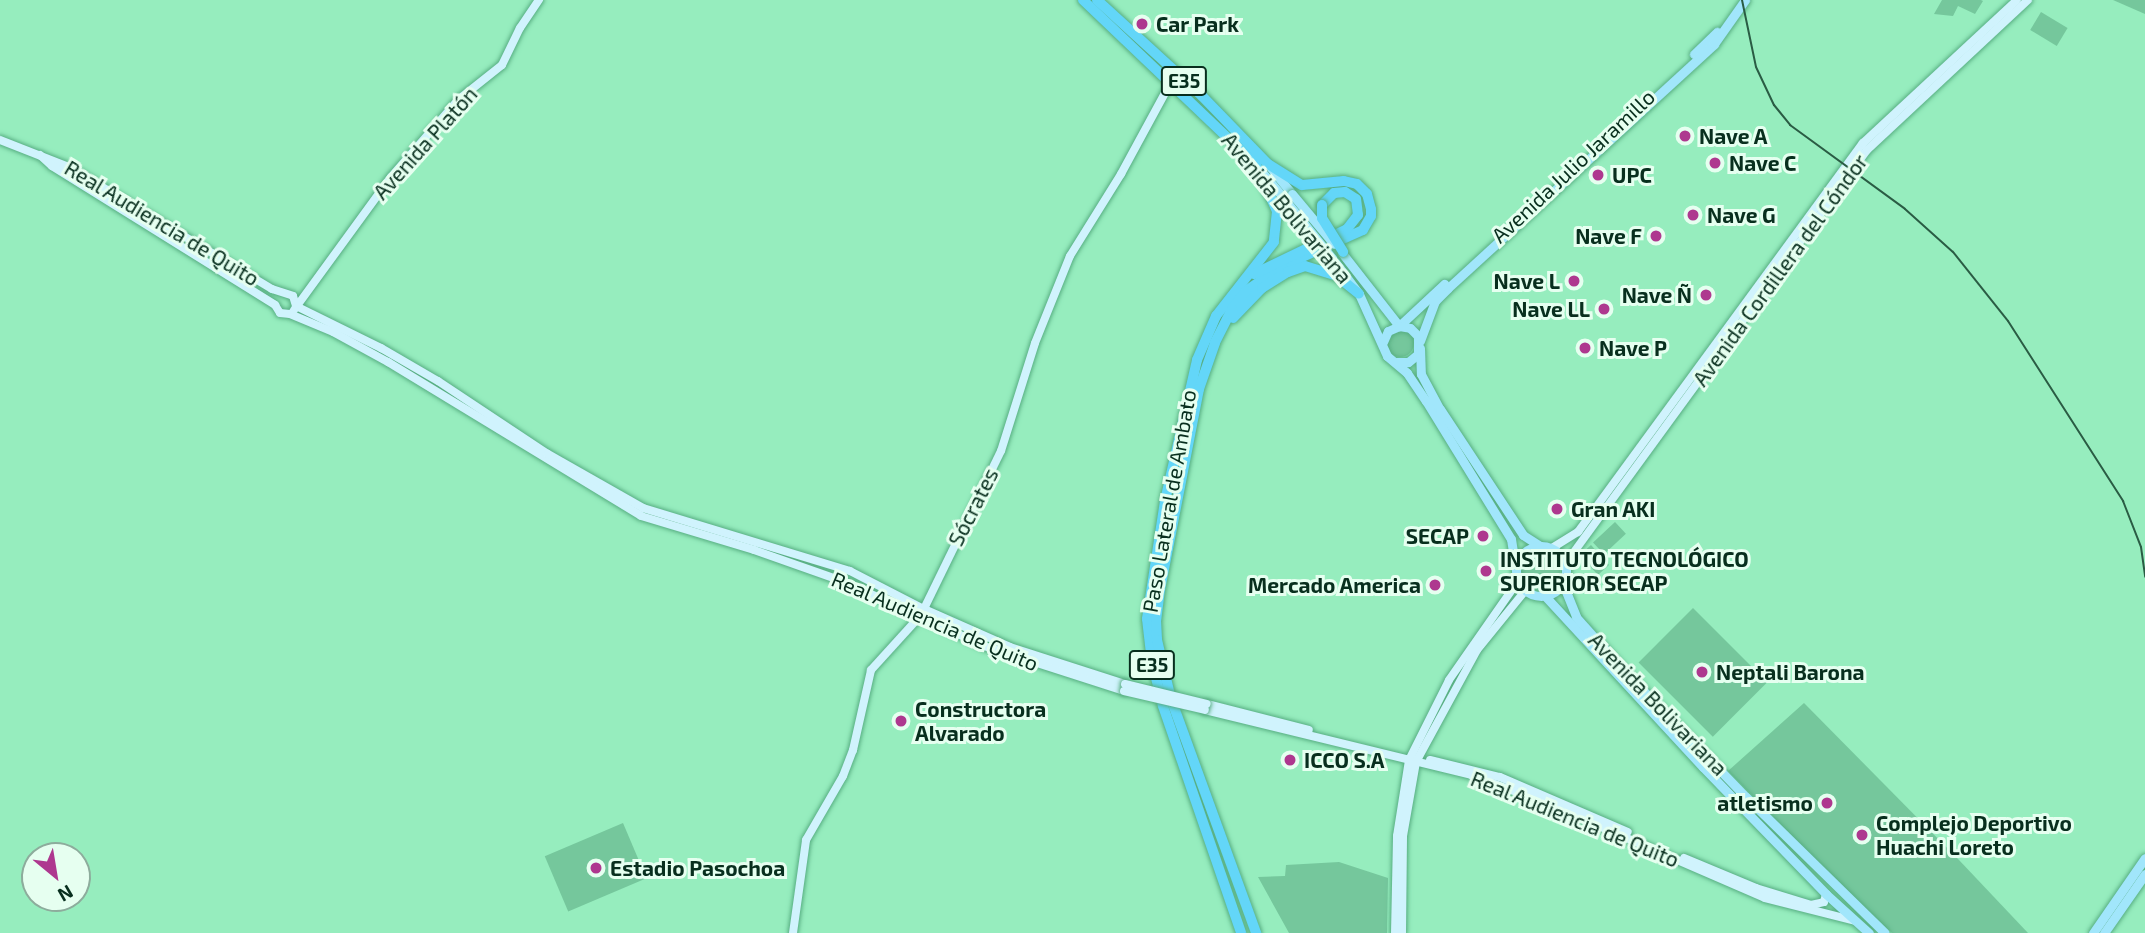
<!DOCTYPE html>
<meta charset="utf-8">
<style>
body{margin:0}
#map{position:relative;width:2145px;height:933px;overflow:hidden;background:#96edbe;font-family:"Exo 2",sans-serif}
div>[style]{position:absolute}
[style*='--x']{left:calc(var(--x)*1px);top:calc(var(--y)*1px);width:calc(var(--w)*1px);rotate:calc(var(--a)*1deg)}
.green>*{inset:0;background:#75c79c;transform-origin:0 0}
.round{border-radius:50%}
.roads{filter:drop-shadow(0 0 2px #57ae82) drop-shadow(0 0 2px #57ae82)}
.secondary>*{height:8px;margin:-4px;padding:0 4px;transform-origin:4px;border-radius:4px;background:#d0f3fd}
.primary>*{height:9px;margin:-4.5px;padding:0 4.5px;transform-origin:4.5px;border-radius:4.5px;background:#a1e6fb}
.primary>.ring{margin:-4.5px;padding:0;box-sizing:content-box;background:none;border:9px solid #a1e6fb;border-radius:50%}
.highway>*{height:10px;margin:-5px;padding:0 5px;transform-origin:5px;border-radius:5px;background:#63d6f8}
.rail>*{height:2px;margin:-1px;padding:0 1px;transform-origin:1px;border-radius:1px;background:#2a5c44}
.bridges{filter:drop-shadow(0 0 2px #57ae82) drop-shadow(0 0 2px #57ae82)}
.secondary-bridge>*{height:8px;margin:-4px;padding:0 4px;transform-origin:4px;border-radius:4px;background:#d0f3fd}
.primary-bridge>*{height:9px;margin:-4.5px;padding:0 4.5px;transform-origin:4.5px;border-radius:4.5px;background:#a1e6fb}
.highway-bridge>*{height:10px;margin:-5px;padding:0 5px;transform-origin:5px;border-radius:5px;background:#63d6f8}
.dots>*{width:19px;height:19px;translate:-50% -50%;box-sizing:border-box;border:4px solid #e6fff0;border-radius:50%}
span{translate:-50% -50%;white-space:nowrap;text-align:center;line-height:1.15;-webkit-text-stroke:6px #e6fff0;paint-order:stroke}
.shield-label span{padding:2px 5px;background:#e6fff0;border:2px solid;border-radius:5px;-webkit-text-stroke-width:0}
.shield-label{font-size:19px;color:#082f1e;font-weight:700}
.poi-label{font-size:21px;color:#082f1e;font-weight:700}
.left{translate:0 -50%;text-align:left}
.right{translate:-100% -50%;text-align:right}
.street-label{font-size:21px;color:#082f1e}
.north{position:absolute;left:21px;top:842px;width:70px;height:70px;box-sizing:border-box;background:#e6fff0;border:2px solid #8dac9c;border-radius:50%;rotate:150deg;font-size:19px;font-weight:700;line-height:28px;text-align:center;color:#082f1e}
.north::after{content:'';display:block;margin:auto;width:24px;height:32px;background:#ae388f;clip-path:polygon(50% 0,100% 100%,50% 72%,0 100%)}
</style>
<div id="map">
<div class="green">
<i style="clip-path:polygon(1942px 0,1981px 0,1983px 1px,1975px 14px,1958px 6px,1953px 16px,1934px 14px)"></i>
<i style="clip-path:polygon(2113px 0,2145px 0,2145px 14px)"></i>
<i style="left:2041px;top:12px;width:31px;height:21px;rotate:31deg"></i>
<i class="round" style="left:1386px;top:329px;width:28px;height:28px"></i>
<i style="left:1615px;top:522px;width:16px;height:30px;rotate:47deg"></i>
<i style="left:1591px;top:545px;width:27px;height:15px;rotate:48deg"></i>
<i class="round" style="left:1520px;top:551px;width:40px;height:40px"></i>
<i style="left:1693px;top:608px;width:105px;height:77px;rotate:45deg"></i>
<i style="clip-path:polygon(1804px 703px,1959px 860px,2028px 933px,1892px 933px,1853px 898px,1728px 771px)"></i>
<i style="left:623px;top:823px;width:60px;height:85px;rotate:67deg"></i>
<i style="clip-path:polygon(1339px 862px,1388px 878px,1387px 933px,1289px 933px,1258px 877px,1285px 876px,1286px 865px)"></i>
</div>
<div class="roads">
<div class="secondary">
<i style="--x:0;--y:140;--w:74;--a:21.4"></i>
<i style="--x:69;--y:167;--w:237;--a:31"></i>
<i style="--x:272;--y:289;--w:22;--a:18"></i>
<i style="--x:293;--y:296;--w:10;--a:73"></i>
<i style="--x:40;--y:155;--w:16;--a:43"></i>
<i style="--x:52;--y:166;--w:263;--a:31.9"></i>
<i style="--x:275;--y:305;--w:9;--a:58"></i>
<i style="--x:280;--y:313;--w:10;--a:6"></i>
<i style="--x:290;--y:314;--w:47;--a:22.7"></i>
<i style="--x:333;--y:332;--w:63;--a:28.6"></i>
<i style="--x:388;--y:362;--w:296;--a:31.3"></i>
<i style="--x:641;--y:516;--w:118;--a:16.7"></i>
<i style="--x:754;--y:550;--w:96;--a:19.4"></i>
<i style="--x:845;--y:582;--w:153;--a:24.7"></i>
<i style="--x:984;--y:646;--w:147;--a:17.8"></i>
<i style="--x:296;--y:306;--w:95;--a:26.3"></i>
<i style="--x:381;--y:348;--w:66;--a:30.1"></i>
<i style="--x:438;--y:381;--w:132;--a:33.6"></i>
<i style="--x:548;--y:454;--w:109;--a:29.6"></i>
<i style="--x:643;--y:508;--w:216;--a:16.9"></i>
<i style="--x:850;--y:571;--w:83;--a:27.2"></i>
<i style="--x:924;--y:609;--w:94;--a:23.8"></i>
<i style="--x:1010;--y:647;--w:121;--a:17.8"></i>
<i style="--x:294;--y:310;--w:165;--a:-53.9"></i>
<i style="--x:391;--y:177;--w:102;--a:-49"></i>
<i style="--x:458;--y:100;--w:56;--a:-38.5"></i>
<i style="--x:502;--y:65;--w:41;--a:-64.1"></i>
<i style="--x:520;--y:28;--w:34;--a:-56"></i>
<i style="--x:1552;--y:548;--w:31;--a:-32"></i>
<i style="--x:1578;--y:532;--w:482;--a:-53.8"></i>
<i style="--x:1863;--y:143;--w:210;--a:-42.9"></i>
<i style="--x:1567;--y:570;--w:15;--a:-74"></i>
<i style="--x:1571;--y:556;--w:502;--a:-53.91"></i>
<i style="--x:1867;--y:150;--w:220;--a:-43"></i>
<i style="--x:1207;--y:704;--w:105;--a:14.3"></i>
<i style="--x:1205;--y:710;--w:274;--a:13.7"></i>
<i style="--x:1471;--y:775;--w:82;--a:20.6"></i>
<i style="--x:1548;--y:804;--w:236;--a:23.4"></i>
<i style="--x:1765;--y:898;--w:93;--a:14.3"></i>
<i style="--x:1430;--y:760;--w:72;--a:13.7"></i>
<i style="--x:1500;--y:777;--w:139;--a:23.3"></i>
<i style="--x:1684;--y:858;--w:78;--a:22.6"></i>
<i style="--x:1756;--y:888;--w:58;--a:17.2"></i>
<i style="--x:1811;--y:905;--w:13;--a:-13"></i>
<i style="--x:1824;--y:902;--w:8;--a:-76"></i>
<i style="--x:793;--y:933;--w:94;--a:-82"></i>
<i style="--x:806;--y:840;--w:74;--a:-60"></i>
<i style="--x:843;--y:776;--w:28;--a:-69"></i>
<i style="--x:853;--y:750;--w:82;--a:-77.3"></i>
<i style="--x:871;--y:670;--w:74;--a:-47.7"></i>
<i style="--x:921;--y:615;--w:182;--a:-64"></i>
<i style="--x:1001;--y:451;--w:113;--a:-72.5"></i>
<i style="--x:1035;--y:343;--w:94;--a:-68.1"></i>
<i style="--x:1070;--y:256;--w:97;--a:-58.1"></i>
<i style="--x:1121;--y:174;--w:105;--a:-61.5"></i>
<i style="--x:1395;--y:933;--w:97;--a:-88.8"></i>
<i style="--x:1397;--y:836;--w:77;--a:-81"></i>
<i style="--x:1409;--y:760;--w:89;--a:-63.4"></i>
<i style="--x:1449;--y:680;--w:121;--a:-55.1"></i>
<i style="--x:1402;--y:933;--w:97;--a:-89.4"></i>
<i style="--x:1403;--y:836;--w:75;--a:-80"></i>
<i style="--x:1416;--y:762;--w:128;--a:-61.4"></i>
<i style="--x:1477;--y:650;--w:76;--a:-50.9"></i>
</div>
<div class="primary">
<i style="--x:1694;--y:54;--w:32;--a:-44"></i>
<i style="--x:1271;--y:168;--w:33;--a:51"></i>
<i style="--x:1261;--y:171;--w:38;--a:50"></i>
<i style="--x:1342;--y:253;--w:93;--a:52"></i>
<i style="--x:1332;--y:258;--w:45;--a:53.1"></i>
<i style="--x:1359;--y:294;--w:68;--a:65.7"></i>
<i style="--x:1387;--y:356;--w:26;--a:40"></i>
<i style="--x:1407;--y:373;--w:34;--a:56"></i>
<i style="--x:1426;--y:401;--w:162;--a:58.4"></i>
<i style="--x:1511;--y:539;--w:31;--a:81"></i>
<i style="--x:1399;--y:326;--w:62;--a:-43"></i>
<i style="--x:1420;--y:341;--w:43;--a:-69.4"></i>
<i style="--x:1435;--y:301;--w:18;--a:-45"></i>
<i style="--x:1448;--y:288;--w:361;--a:-42.5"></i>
<i style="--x:1714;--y:44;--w:54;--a:-54.8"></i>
<i style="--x:1383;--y:342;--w:12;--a:-66"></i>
<i style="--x:1388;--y:331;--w:12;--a:-24"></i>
<i style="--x:1399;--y:326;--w:11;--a:10"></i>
<i style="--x:1410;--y:328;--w:11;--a:45"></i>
<i style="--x:1418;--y:336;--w:18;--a:90"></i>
<i style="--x:1418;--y:354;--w:13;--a:141"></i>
<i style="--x:1408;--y:362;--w:12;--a:180"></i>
<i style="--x:1420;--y:348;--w:26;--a:88"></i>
<i style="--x:1421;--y:374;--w:40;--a:62"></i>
<i style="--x:1440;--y:409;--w:151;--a:56.6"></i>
<i style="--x:1523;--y:535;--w:20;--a:33"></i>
<i class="ring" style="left:1516px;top:546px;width:41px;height:41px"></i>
<i style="--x:1563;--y:584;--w:35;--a:68"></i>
<i style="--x:1576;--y:617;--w:79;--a:48.1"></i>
<i style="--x:1629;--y:676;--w:168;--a:46"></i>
<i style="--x:1746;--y:797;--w:194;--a:44.4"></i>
<i style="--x:1545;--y:596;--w:233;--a:47.3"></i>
<i style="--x:1703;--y:767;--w:177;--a:45.9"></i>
<i style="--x:1826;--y:894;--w:58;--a:42.2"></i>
<i style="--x:2093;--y:933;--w:91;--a:-55.3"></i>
<i style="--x:2104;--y:933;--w:72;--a:-55.2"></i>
</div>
<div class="highway">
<i style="--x:1083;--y:0;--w:239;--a:43.6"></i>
<i style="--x:1256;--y:165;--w:51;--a:65.5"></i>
<i style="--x:1277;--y:211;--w:31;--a:96"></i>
<i style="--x:1274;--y:242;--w:94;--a:128.1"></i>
<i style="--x:1216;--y:316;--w:48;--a:113.4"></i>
<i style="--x:1197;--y:360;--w:145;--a:102.8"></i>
<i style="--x:1165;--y:501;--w:119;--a:98.7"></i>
<i style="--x:1147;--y:619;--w:43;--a:83.4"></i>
<i style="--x:1152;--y:662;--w:45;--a:76"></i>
<i style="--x:1163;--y:706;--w:240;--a:71"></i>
<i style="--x:1097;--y:0;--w:142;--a:42.4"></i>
<i style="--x:1202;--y:96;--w:95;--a:45.9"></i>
<i style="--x:1268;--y:164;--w:40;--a:32"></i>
<i style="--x:1302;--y:185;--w:42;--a:-5.4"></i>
<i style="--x:1344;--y:181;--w:13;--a:13"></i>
<i style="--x:1357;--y:184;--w:14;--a:45"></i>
<i style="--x:1367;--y:194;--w:16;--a:75"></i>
<i style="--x:1371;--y:209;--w:7;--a:90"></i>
<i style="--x:1371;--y:216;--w:16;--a:120"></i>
<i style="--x:1363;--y:230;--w:89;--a:156"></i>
<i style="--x:1282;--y:266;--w:44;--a:145.2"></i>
<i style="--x:1246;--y:291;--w:23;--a:128"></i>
<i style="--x:1232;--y:309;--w:38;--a:117"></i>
<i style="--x:1215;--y:343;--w:49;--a:109.2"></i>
<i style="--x:1199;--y:389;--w:204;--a:101"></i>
<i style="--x:1160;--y:589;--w:31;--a:97"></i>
<i style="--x:1156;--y:620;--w:20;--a:87"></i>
<i style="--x:1157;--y:640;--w:61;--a:76.7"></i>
<i style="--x:1171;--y:699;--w:249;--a:70"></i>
<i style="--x:1254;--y:274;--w:103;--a:-25.8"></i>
<i style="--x:1347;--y:229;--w:18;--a:-52"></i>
<i style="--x:1358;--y:215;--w:16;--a:-97"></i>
<i style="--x:1356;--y:199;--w:13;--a:-148"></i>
<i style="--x:1345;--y:192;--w:11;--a:175"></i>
<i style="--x:1334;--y:193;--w:17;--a:135"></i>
<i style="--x:1233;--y:318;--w:42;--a:-46"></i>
<i style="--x:1262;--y:288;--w:31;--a:-32"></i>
<i style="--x:1288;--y:272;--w:18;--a:-19"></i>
<i style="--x:1305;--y:266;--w:34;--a:17"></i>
<i style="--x:1337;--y:276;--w:28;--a:39"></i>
</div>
</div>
<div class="rail">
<i style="--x:1742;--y:0;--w:68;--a:78.2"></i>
<i style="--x:1756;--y:67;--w:42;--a:64.7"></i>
<i style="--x:1774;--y:105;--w:26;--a:51"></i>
<i style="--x:1790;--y:125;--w:142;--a:36.1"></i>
<i style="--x:1905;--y:209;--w:64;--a:41.9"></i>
<i style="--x:1953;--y:252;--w:88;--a:51.4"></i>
<i style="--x:2008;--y:321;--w:214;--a:57.4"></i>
<i style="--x:2123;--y:501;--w:49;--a:68.6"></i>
<i style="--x:2141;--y:547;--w:30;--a:82"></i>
</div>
<div class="bridges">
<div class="secondary-bridge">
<i style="--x:1125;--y:684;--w:84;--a:13.7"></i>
<i style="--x:1124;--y:691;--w:83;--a:13.2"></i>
</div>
<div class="primary-bridge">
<i style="--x:1292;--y:194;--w:65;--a:50"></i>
<i style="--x:1285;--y:200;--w:75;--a:51"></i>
</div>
<div class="highway-bridge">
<i style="--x:1322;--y:205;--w:13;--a:90"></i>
<i style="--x:1322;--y:218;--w:40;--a:58"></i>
</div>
</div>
<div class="dots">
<i style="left:1142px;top:24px;background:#ae388f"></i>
<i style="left:1685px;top:136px;background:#ae388f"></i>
<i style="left:1715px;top:163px;background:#ae388f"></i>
<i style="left:1598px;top:175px;background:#ae388f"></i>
<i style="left:1693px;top:215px;background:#ae388f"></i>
<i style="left:1656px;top:236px;background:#ae388f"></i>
<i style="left:1574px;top:281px;background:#ae388f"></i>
<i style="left:1706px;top:295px;background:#ae388f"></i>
<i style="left:1604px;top:309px;background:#ae388f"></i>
<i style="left:1585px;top:348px;background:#ae388f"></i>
<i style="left:1557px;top:509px;background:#ae388f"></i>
<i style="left:1483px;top:536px;background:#ae388f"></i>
<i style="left:1486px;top:571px;background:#ae388f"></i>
<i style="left:1435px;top:585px;background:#ae388f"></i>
<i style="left:1702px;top:672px;background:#ae388f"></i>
<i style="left:901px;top:721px;background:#ae388f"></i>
<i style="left:1290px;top:760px;background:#ae388f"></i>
<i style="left:1827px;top:803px;background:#ae388f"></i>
<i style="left:1862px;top:835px;background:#ae388f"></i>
<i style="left:596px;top:868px;background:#ae388f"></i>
</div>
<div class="shield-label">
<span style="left:1184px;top:81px">E35</span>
<span style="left:1152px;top:665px">E35</span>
</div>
<div class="poi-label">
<span class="left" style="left:1156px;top:24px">Car Park</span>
<span class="left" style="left:1699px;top:136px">Nave A</span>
<span class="left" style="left:1729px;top:163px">Nave C</span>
<span class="left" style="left:1612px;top:175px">UPC</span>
<span class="left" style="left:1707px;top:215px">Nave G</span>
<span class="right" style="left:1642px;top:236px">Nave F</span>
<span class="right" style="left:1560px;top:281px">Nave L</span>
<span class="right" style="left:1692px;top:295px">Nave Ñ</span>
<span class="right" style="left:1590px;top:309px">Nave LL</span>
<span class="left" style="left:1599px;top:348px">Nave P</span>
<span class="left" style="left:1571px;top:509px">Gran AKI</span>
<span class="right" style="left:1469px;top:536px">SECAP</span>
<span class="left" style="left:1500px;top:571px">INSTITUTO TECNOLÓGICO<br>SUPERIOR SECAP</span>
<span class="right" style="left:1421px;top:585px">Mercado America</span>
<span class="left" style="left:1716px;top:672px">Neptali Barona</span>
<span class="left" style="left:915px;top:721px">Constructora<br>Alvarado</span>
<span class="left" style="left:1304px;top:760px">ICCO S.A</span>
<span class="right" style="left:1813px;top:803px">atletismo</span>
<span class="left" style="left:1876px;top:835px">Complejo Deportivo<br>Huachi Loreto</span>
<span class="left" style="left:610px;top:868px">Estadio Pasochoa</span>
</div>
<div class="street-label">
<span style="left:425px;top:143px;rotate:-48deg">Avenida Platón</span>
<span style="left:1573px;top:166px;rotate:-43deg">Avenida Julio Jaramillo</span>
<span style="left:1287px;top:208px;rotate:50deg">Avenida Bolivariana</span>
<span style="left:162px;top:223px;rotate:31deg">Real Audiencia de Quito</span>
<span style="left:1780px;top:270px;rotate:-54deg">Avenida Cordillera del Cóndor</span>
<span style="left:1169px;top:501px;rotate:-80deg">Paso Lateral de Ambato</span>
<span style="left:973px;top:507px;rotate:-63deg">Sócrates</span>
<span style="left:935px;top:621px;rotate:23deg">Real Audiencia de Quito</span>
<span style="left:1658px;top:704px;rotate:46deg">Avenida Bolivariana</span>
<span style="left:1575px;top:819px;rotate:22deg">Real Audiencia de Quito</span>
</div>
<div class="north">N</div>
</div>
